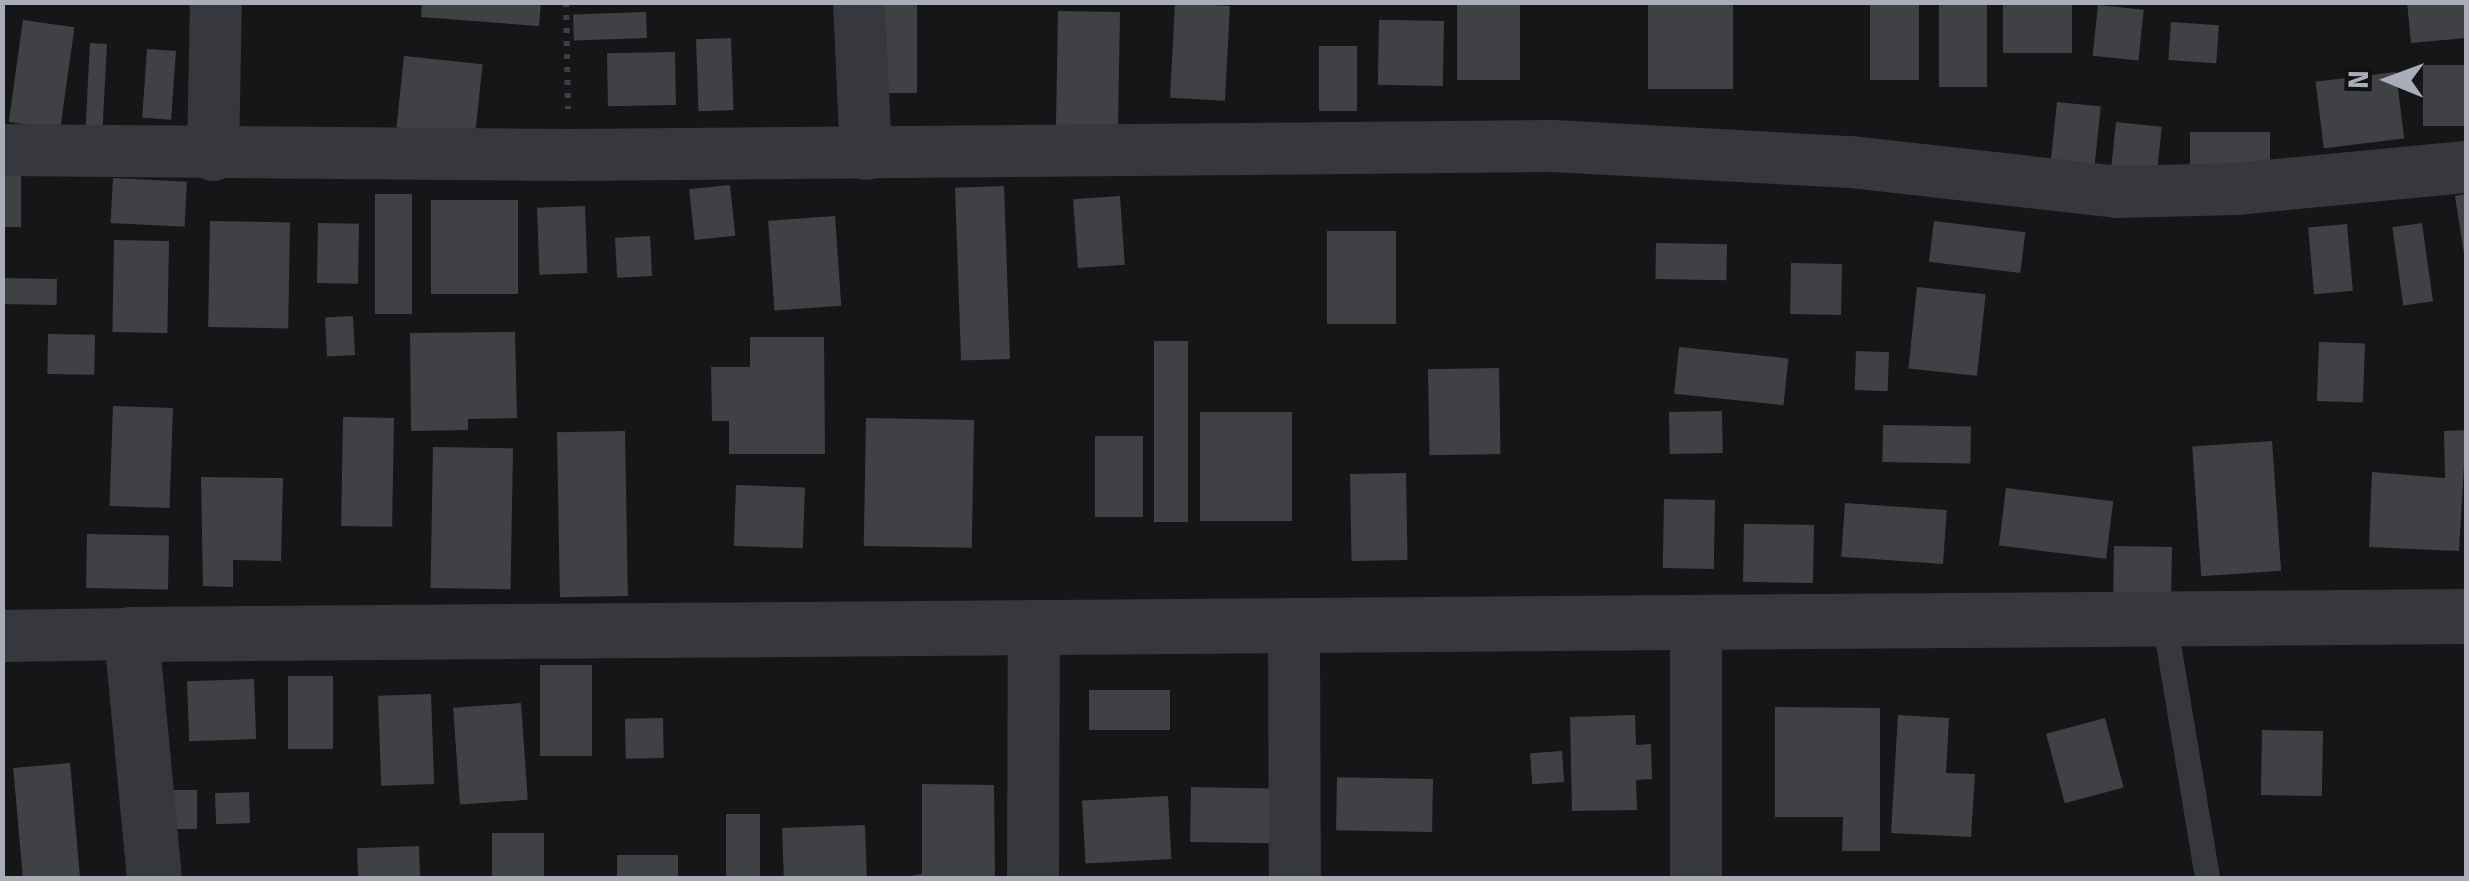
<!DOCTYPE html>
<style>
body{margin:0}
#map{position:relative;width:2469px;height:881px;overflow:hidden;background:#161618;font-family:"Fira Sans",sans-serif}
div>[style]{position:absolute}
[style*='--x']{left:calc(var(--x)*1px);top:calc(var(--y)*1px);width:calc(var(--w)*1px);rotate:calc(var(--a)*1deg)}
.building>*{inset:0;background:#404145;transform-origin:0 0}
.path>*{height:6px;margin-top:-3px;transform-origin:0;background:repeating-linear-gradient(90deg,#3d3f44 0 5px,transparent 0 13px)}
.service>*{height:25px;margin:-12.5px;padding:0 12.5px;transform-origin:12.5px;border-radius:12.5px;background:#37383d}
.minor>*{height:52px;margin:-26px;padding:0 26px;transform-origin:26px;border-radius:26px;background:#37383d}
.tertiary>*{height:55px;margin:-27.5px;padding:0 27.5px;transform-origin:27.5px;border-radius:27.5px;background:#37383d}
span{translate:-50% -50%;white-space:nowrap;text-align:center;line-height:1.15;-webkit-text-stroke:8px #111113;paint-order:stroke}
.frame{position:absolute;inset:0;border:5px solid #a8adb8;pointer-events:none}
.north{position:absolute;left:2339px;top:30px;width:100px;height:100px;-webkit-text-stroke:8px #111113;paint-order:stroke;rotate:271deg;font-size:28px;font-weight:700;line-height:40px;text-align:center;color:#a8adb8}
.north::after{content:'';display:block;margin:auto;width:35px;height:45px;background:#a8adb8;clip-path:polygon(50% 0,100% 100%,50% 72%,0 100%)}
</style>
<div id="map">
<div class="building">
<i style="clip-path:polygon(422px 2px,541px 2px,539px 26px,421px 17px)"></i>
<i style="left:872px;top:2px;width:45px;height:91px"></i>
<i style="left:1457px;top:2px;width:63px;height:78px"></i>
<i style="left:1648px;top:2px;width:85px;height:87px"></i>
<i style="left:1870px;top:2px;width:49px;height:78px"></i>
<i style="left:1939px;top:2px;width:48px;height:85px"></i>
<i style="left:2003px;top:2px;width:69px;height:51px"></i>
<i style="clip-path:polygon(2407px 2px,2466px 2px,2466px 38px,2411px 43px)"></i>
<i style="left:1175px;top:3px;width:55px;height:95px;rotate:3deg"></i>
<i style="left:2098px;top:5px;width:46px;height:51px;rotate:6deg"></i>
<i style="left:1058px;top:11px;width:62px;height:122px;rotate:1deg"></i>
<i style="left:646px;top:12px;width:26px;height:73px;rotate:88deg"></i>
<i style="left:23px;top:20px;width:52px;height:103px;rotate:8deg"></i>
<i style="left:1444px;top:21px;width:65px;height:65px;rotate:91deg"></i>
<i style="left:2171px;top:22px;width:48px;height:38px;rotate:4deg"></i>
<i style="left:731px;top:38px;width:72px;height:35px;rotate:88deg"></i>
<i style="left:90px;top:43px;width:17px;height:85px;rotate:3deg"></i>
<i style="left:1319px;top:46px;width:38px;height:65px"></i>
<i style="left:147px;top:49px;width:29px;height:69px;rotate:4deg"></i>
<i style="left:675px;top:52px;width:53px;height:68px;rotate:89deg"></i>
<i style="left:404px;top:56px;width:79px;height:72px;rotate:6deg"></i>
<i style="left:2466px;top:65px;width:61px;height:43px;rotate:90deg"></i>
<i style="left:2396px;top:72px;width:67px;height:81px;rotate:83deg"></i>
<i style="left:2057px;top:102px;width:44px;height:67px;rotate:6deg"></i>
<i style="left:2116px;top:122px;width:46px;height:49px;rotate:6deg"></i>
<i style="left:2190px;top:132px;width:80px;height:51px"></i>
<i style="left:2px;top:175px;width:19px;height:52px"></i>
<i style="left:113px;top:178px;width:74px;height:45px;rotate:3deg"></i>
<i style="left:730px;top:185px;width:51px;height:41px;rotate:84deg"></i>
<i style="left:1004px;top:186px;width:173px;height:49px;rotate:88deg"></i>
<i style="left:375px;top:194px;width:37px;height:120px"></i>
<i style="clip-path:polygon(2466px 194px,2466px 254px,2464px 254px,2455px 196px)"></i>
<i style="left:1120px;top:196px;width:69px;height:47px;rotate:86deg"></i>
<i style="left:518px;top:200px;width:94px;height:87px;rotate:90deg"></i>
<i style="left:585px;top:206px;width:67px;height:48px;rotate:88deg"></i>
<i style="left:835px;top:216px;width:90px;height:67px;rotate:86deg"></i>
<i style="left:210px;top:221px;width:80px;height:106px;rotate:1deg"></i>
<i style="left:1934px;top:221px;width:92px;height:41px;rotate:7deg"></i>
<i style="left:318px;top:223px;width:41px;height:60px;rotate:1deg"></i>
<i style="left:2422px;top:223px;width:79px;height:30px;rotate:82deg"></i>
<i style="left:2347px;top:224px;width:67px;height:39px;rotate:85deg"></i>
<i style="left:1327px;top:231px;width:69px;height:93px"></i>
<i style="left:650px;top:236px;width:40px;height:35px;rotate:87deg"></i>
<i style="left:169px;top:241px;width:92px;height:55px;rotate:91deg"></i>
<i style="left:1656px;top:243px;width:71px;height:36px;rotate:1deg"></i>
<i style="left:1791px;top:263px;width:51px;height:51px;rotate:1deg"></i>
<i style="left:2px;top:278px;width:55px;height:26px;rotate:1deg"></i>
<i style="left:1917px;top:287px;width:69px;height:82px;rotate:6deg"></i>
<i style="left:353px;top:316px;width:39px;height:28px;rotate:87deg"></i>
<i style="clip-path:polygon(515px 332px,517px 418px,468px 419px,468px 430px,411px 431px,410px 333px)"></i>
<i style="left:48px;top:334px;width:47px;height:40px;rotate:1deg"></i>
<i style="clip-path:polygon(750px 337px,824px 337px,825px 454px,729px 454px,729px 421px,712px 421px,711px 367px,750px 367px)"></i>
<i style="left:1154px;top:341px;width:34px;height:181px"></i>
<i style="left:2319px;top:342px;width:46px;height:59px;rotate:2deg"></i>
<i style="left:1679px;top:347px;width:110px;height:47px;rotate:6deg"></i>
<i style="left:1856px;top:351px;width:33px;height:39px;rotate:2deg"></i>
<i style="left:1499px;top:368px;width:86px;height:71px;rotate:89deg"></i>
<i style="left:113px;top:406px;width:60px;height:100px;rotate:2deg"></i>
<i style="left:1722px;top:411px;width:42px;height:53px;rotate:89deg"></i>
<i style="left:1200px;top:412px;width:92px;height:109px"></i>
<i style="left:343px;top:417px;width:51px;height:109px;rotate:1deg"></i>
<i style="left:866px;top:418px;width:108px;height:128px;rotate:1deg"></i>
<i style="left:1883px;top:425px;width:88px;height:37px;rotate:1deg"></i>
<i style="clip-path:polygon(2466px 430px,2459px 551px,2369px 547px,2372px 472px,2445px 478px,2444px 431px)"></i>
<i style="left:625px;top:431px;width:165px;height:68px;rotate:89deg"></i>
<i style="left:1095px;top:436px;width:48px;height:81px"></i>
<i style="left:2272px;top:441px;width:130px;height:80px;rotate:86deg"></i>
<i style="left:433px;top:447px;width:80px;height:141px;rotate:1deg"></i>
<i style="left:1406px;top:473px;width:87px;height:56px;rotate:89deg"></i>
<i style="clip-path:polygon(201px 477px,283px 478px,281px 561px,233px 560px,233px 587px,203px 586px)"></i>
<i style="left:736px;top:485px;width:69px;height:61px;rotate:2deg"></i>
<i style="left:2006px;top:488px;width:108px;height:58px;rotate:7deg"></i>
<i style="left:1664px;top:499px;width:51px;height:69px;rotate:1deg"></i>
<i style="left:1845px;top:503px;width:102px;height:54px;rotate:4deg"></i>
<i style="left:1814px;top:525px;width:58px;height:70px;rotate:91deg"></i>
<i style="left:87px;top:534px;width:82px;height:54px;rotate:1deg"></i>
<i style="left:2114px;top:546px;width:58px;height:46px;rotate:1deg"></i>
<i style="left:540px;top:665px;width:52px;height:91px"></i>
<i style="left:288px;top:676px;width:45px;height:73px"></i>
<i style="left:254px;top:679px;width:60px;height:67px;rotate:88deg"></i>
<i style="left:1170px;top:690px;width:40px;height:81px;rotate:90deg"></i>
<i style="left:431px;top:694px;width:90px;height:53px;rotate:88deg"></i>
<i style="left:521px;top:703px;width:97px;height:68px;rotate:86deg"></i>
<i style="clip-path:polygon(1775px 707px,1880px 708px,1880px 851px,1842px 851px,1843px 817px,1775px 817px)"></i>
<i style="clip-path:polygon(1635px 715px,1636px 745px,1651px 744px,1652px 779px,1636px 780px,1637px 810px,1572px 811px,1570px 717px)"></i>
<i style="clip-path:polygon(1898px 715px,1949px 718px,1946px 773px,1975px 774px,1971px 837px,1891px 833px)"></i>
<i style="left:663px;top:718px;width:40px;height:38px;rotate:89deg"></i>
<i style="left:2105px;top:718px;width:72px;height:61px;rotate:75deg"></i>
<i style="left:2262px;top:730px;width:61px;height:65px;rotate:1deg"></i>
<i style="left:1562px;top:751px;width:31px;height:32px;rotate:86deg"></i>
<i style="left:70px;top:763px;width:115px;height:57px;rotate:85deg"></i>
<i style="left:1433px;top:779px;width:53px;height:96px;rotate:91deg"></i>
<i style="clip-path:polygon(922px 784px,994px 785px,995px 878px,898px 878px,922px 874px)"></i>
<i style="left:1191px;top:787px;width:79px;height:55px;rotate:1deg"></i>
<i style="left:165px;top:790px;width:32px;height:39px"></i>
<i style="left:249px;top:792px;width:31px;height:34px;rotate:88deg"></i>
<i style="left:1168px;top:796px;width:63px;height:86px;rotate:87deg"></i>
<i style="left:726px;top:814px;width:34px;height:64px"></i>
<i style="left:865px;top:825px;width:53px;height:83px;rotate:88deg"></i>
<i style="left:544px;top:833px;width:45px;height:52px;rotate:90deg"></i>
<i style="left:419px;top:846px;width:32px;height:62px;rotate:88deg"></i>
<i style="left:678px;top:855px;width:23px;height:61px;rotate:90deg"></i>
</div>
<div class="path">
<i style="--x:566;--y:2;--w:107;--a:88.9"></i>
</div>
<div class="service">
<i style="--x:2164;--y:620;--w:262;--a:80.5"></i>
</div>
<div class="minor">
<i style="--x:859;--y:2;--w:152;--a:87.4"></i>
<i style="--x:2;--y:150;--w:568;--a:0.5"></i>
<i style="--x:570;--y:155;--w:983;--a:-0.52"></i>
<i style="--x:1553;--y:146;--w:298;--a:3.1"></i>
<i style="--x:1851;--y:162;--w:268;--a:6.4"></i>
<i style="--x:2117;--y:192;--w:119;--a:-1.4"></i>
<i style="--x:2236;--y:189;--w:231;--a:-5.5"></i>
<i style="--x:213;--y:155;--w:153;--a:-88.9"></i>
<i style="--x:1696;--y:621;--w:257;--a:90"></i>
<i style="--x:1294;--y:628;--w:250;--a:89.8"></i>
<i style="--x:2;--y:636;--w:129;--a:-0.9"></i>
<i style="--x:1033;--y:878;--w:252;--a:-89.8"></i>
</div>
<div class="tertiary">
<i style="--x:154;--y:878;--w:245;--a:-95.4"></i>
<i style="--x:131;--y:634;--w:2335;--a:-0.44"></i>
</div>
<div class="frame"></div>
<div class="north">N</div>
</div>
